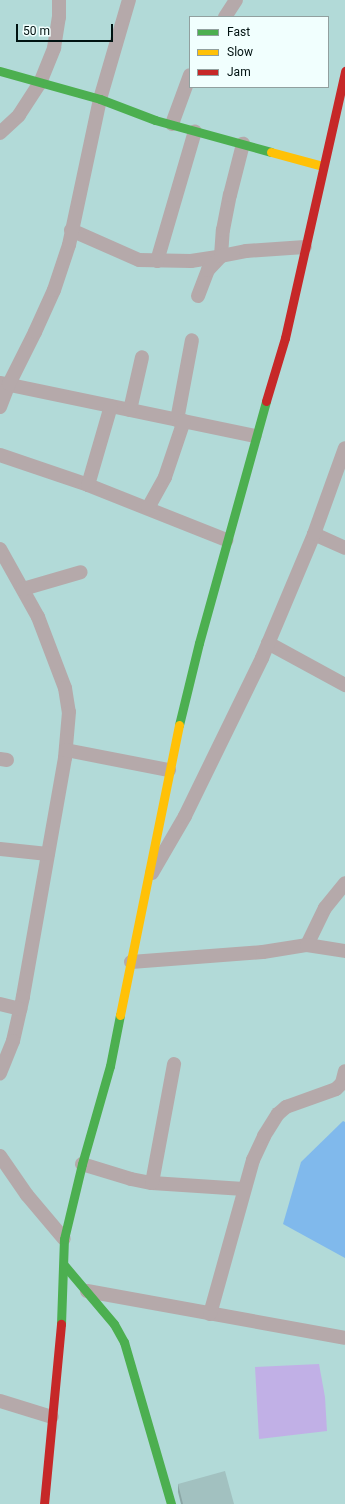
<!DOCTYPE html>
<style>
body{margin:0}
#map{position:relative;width:345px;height:1504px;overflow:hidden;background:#b2dad8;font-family:Roboto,sans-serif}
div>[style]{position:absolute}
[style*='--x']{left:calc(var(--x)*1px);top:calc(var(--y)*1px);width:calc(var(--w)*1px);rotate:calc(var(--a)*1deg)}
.green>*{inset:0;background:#c1b0e6}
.water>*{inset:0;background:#80b9ec}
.street>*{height:14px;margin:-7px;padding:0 7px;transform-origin:7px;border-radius:7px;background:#b5a9aa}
.fast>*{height:9px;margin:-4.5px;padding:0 4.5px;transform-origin:4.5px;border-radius:4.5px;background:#4caf50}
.slow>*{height:9px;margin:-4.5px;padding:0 4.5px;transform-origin:4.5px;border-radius:4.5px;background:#ffc107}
.jam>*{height:9px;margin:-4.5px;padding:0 4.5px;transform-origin:4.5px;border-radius:4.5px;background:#c62828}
.wall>*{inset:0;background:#8ba6a5}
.building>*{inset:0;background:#a2c1c0}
span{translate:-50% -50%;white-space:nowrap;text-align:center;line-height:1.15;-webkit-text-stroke:3px #f1fffe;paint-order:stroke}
.legend{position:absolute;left:189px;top:16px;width:140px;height:72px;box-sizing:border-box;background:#f1fffe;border:1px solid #91a09f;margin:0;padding:5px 7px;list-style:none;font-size:12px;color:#001211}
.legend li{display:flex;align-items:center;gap:8px;height:20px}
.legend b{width:20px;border:1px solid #91a09f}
.scale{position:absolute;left:16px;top:24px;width:97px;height:18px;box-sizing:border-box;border:2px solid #001211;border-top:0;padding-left:5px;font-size:12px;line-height:14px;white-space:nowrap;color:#001211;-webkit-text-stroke:3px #f1fffe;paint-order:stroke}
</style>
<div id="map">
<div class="green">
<i style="clip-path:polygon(319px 1364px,325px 1397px,327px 1431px,259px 1439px,255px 1367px)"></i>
</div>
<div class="water">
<i style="clip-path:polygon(343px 1121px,345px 1122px,345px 1258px,283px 1224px,301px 1162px)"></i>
</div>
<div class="street">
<i style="--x:225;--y:17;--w:20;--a:-57"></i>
<i style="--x:172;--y:124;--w:52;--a:-69.8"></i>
<i style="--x:0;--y:133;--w:26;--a:-43"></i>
<i style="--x:19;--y:115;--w:38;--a:-57"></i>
<i style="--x:40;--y:83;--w:38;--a:-68"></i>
<i style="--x:54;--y:48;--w:31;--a:-81"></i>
<i style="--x:59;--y:17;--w:17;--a:-90"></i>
<i style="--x:71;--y:230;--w:74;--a:23.8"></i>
<i style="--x:139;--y:260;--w:52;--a:1.1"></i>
<i style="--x:191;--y:261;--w:30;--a:-9"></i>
<i style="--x:221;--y:256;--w:26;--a:-86"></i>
<i style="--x:223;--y:230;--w:36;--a:-79"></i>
<i style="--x:230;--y:195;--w:53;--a:-75.7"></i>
<i style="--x:157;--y:261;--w:135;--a:-73.7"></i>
<i style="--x:198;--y:296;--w:28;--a:-69"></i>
<i style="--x:208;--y:270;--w:19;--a:-47"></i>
<i style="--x:221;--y:256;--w:25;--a:-11"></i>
<i style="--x:246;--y:251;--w:59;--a:-3.9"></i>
<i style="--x:1;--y:383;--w:259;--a:11.8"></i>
<i style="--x:0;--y:407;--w:25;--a:-69"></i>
<i style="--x:9;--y:384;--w:58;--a:-63.4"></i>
<i style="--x:35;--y:332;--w:46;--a:-65.7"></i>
<i style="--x:54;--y:290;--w:47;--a:-71.6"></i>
<i style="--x:69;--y:245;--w:149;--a:-78"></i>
<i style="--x:100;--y:99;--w:103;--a:-73.7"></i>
<i style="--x:130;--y:410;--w:54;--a:-77.2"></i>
<i style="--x:177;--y:420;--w:81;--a:-79.4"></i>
<i style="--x:0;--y:455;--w:93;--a:18.8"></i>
<i style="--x:88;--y:485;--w:149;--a:21.7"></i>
<i style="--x:88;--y:485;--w:82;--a:-73.8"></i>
<i style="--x:148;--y:508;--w:35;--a:-61"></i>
<i style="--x:165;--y:477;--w:59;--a:-71.3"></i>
<i style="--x:314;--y:534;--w:34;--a:24"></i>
<i style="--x:0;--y:549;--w:78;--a:60.8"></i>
<i style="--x:38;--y:617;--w:76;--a:69.2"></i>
<i style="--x:65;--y:688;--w:24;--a:81"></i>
<i style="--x:69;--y:712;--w:46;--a:95"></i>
<i style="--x:65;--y:758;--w:243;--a:100"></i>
<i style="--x:23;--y:997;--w:45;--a:102.8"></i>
<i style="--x:13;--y:1041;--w:35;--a:112"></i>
<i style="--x:23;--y:589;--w:60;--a:-16.3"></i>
<i style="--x:268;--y:643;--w:88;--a:28.6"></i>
<i style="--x:66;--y:750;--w:105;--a:11"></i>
<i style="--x:0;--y:759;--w:7;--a:8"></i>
<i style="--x:0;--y:849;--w:48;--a:5.9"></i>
<i style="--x:152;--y:873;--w:66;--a:-59.9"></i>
<i style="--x:185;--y:816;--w:176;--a:-64"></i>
<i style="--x:262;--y:658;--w:134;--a:-67.2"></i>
<i style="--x:314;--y:534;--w:91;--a:-70.2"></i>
<i style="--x:307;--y:945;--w:41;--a:-64.1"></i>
<i style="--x:325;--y:908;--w:32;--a:-51"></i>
<i style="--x:131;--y:962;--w:132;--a:-4.3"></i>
<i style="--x:263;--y:952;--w:45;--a:-9"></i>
<i style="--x:307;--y:945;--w:38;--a:9"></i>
<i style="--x:0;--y:1004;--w:21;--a:14"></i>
<i style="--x:0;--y:1156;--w:47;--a:55.3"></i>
<i style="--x:27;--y:1195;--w:57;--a:49.9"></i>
<i style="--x:82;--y:1164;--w:51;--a:17"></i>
<i style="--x:131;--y:1179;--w:21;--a:11"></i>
<i style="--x:152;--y:1183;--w:92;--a:3.7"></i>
<i style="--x:152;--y:1183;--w:121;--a:-79.5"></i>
<i style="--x:87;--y:1291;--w:262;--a:10.3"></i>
<i style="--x:210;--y:1314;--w:160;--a:-74.4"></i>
<i style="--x:253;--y:1160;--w:26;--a:-65"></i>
<i style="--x:264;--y:1136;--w:26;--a:-58"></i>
<i style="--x:278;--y:1114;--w:11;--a:-41"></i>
<i style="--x:286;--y:1107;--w:53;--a:-19.8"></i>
<i style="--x:336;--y:1089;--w:8;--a:-45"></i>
<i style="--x:342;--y:1083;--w:12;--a:-76"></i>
<i style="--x:0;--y:1401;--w:54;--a:17.1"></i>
</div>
<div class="fast">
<i style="--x:0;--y:71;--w:104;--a:15.6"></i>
<i style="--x:100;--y:99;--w:59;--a:20.9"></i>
<i style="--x:155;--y:120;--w:120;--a:15.4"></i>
<i style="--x:179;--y:725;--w:84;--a:-76.3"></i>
<i style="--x:199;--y:643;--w:251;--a:-74.5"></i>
<i style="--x:64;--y:1265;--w:77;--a:49.7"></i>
<i style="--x:114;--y:1324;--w:21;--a:61"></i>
<i style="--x:124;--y:1342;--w:169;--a:73.8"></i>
<i style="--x:61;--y:1324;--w:85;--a:-88"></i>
<i style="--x:64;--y:1239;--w:77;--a:-76.5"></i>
<i style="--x:82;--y:1164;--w:102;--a:-74.1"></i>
<i style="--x:110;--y:1066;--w:52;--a:-78.9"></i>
</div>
<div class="slow">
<i style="--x:271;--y:152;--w:54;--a:15.1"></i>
<i style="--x:120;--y:1015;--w:296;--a:-78.5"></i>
</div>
<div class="jam">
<i style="--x:266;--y:401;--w:66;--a:-73.2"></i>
<i style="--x:285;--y:338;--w:274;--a:-77.3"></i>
<i style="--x:44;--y:1504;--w:181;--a:-84.6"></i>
</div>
<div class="wall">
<i style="clip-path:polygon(178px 1484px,234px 1504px,181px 1504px,178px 1492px)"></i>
</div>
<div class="building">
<i style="clip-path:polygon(225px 1471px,234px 1504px,183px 1504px,178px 1484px)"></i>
</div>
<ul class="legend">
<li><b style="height:5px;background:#4caf50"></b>Fast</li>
<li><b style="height:5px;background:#ffc107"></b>Slow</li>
<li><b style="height:5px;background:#c62828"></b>Jam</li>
</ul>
<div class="scale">50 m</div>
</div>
